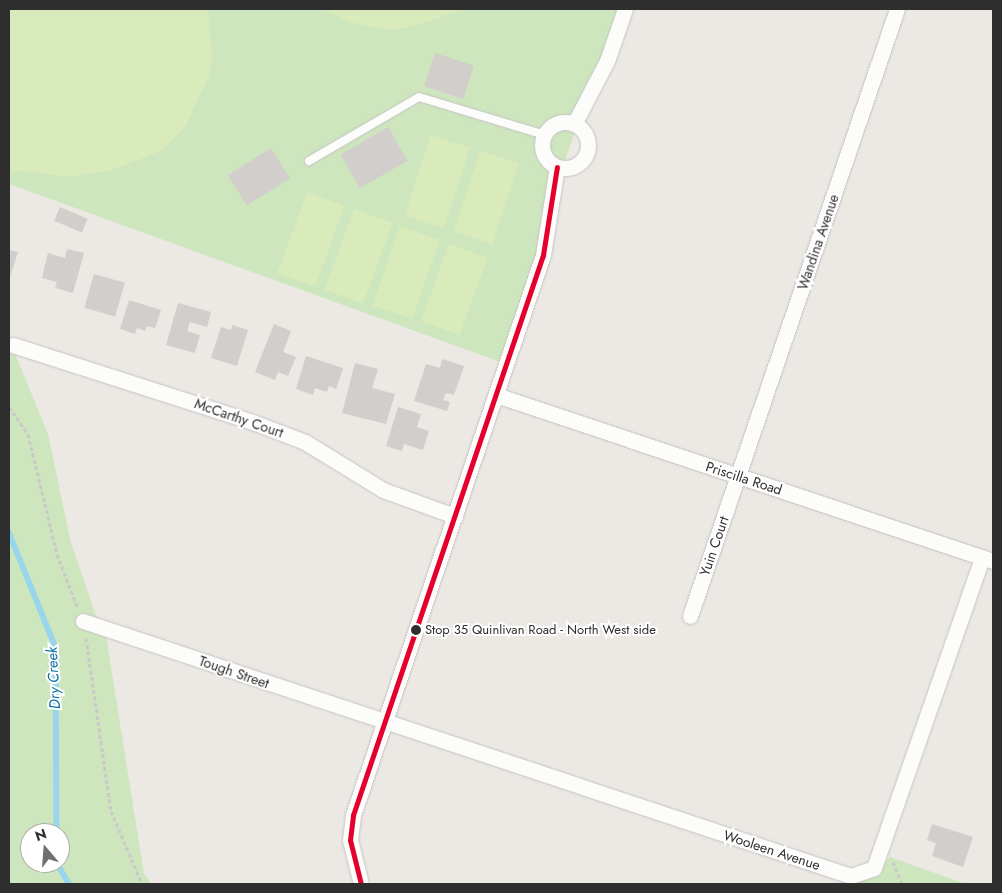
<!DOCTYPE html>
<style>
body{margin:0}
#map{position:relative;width:1002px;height:893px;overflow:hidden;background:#ece8e4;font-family:Jost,sans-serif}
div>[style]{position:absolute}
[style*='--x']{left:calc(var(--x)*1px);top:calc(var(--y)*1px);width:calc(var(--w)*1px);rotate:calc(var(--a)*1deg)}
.green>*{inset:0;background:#cee6be}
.pitch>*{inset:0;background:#d9eabb;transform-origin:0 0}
.stream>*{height:5.5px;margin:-2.75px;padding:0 2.75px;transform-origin:2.75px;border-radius:2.75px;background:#99d6ec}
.building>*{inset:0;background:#d1cecb;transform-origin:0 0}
.path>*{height:3px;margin-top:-1.5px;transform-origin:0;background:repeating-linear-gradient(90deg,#c9c9c8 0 4px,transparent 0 6.5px)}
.roads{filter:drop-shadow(0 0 1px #c5c4c5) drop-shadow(0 0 1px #c5c4c5)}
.lane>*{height:8px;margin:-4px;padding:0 4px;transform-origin:4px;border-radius:4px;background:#fcfcfb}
.street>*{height:15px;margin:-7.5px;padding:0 7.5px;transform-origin:7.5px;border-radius:7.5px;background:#fcfcfb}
.street>.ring{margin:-7.5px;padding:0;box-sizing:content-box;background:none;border:15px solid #fcfcfb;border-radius:50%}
.bus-1>*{height:5px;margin:-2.5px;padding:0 2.5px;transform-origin:2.5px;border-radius:2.5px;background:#e4002b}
.dots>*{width:14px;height:14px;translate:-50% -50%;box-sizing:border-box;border:2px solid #fff;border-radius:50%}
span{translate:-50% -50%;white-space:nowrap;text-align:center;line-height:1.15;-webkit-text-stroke:4px #fff;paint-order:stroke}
.bus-label{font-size:13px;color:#2e2e2e}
.left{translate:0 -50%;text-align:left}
.street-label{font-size:14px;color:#2e2e2e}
.water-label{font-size:15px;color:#0d6fa3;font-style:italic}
.frame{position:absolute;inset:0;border:10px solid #2e2e2e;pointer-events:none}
.north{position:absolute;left:20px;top:823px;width:50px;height:50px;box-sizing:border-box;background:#fff;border:1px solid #ababab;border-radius:50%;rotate:342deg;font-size:14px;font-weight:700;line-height:20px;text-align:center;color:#2e2e2e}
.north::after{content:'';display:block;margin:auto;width:18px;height:22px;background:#706f6e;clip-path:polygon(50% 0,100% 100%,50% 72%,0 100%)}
</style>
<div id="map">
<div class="green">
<i style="clip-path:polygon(9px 9px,620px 9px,562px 168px,506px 364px,9px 184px)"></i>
<i style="clip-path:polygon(evenodd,9px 339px,48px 434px,71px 543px,100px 627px,105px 629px,144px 874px,151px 884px,9px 884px,9px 339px,30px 833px,60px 833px,60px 863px,30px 863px,30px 833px)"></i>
<i style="clip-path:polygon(890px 857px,966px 884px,851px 884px,878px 872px)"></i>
</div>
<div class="pitch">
<i style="clip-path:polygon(9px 9px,208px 9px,212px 58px,209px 76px,185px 127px,161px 151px,112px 170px,68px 177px,17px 170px,9px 173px)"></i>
<i style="clip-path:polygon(323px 9px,465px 9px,410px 27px,388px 30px,350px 22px)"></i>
<i style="left:431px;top:135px;width:41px;height:85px;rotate:18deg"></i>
<i style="left:480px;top:151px;width:41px;height:85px;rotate:18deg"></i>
<i style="left:307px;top:192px;width:40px;height:86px;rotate:20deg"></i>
<i style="left:354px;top:209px;width:41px;height:86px;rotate:20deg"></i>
<i style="left:400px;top:226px;width:42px;height:84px;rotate:19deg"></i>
<i style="left:449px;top:244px;width:41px;height:82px;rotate:20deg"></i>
</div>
<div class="stream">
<i style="--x:9;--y:532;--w:125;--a:67.9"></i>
<i style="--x:56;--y:648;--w:185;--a:89.7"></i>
<i style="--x:57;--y:863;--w:24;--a:60"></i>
</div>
<div class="building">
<i style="left:435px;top:53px;width:41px;height:35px;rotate:18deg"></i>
<i style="left:388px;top:127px;width:39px;height:55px;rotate:60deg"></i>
<i style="left:271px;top:148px;width:36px;height:51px;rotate:58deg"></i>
<i style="left:60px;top:207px;width:30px;height:15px;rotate:23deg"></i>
<i style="clip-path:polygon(67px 249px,84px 253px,73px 293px,55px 288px,57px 282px,42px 278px,48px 253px,65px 258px)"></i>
<i style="clip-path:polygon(9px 250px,18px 252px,9px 280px)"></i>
<i style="left:94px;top:274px;width:32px;height:35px;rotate:16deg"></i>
<i style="clip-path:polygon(129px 300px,161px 310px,155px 328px,147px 326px,145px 331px,137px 328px,135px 334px,120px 329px)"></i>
<i style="clip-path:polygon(178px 303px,211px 312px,207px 327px,190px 322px,187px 331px,200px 335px,195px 353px,166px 345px)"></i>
<i style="clip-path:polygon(274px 324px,291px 331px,283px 352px,296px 357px,288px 376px,278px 372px,275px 380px,255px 372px)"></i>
<i style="clip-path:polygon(232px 325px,248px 330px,237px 366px,211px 358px,221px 327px,231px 330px)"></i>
<i style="clip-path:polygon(306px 356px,343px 368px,336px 389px,329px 386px,327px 392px,315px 388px,313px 395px,296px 389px)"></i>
<i style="clip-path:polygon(442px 359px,464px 366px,454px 395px,446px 393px,443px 400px,450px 402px,447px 411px,414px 401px,426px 364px,440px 368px)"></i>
<i style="clip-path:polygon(355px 363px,378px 369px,372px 388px,395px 394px,386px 424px,342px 413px)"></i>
<i style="clip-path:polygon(398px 407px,421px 414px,417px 427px,429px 431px,423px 450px,404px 444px,402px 451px,386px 446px)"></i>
<i style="clip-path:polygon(932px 824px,973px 837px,963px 867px,932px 856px,936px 843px,927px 840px)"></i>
</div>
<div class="path">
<i style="--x:9;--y:407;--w:33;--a:55"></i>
<i style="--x:28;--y:434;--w:123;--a:76.4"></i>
<i style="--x:57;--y:554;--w:56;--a:69"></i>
<i style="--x:86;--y:638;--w:175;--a:81.8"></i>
<i style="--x:111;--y:811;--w:79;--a:67"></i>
<i style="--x:893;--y:862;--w:24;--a:68"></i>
</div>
<div class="roads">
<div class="lane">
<i style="--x:309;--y:161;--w:127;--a:-30.2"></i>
<i style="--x:419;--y:97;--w:132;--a:16.8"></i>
</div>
<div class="street">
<i class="ring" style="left:542px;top:122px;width:31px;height:31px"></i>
<i style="--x:574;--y:124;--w:71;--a:-62.4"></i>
<i style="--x:607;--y:61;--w:55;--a:-70.9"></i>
<i style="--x:13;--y:345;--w:249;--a:17.8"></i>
<i style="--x:250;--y:421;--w:59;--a:20.9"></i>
<i style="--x:305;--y:442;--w:92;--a:31.6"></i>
<i style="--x:383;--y:490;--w:77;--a:19.9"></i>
<i style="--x:496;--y:395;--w:524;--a:18.47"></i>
<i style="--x:690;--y:616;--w:641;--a:-71.17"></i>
<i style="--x:83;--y:621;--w:809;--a:18.37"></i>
<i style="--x:851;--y:876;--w:24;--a:-19"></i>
<i style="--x:874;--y:868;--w:329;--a:-70.8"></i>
<i style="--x:361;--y:884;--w:45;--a:-104"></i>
<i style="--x:350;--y:840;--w:25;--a:-83"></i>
<i style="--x:353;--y:815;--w:591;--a:-71.26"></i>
<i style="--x:543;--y:255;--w:89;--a:-81"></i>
</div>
</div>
<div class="bus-1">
<i style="--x:361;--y:884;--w:45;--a:-104"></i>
<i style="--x:350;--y:840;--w:25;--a:-83"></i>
<i style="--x:353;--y:815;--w:591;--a:-71.26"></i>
<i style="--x:543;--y:255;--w:89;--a:-81"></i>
</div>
<div class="dots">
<i style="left:416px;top:630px;background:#2e2e2e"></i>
</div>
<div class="bus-label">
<span class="left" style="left:425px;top:630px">Stop 35 Quinlivan Road - North West side</span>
</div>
<div class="street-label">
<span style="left:818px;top:242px;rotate:-71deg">Wandina Avenue</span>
<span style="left:239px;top:418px;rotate:19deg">McCarthy Court</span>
<span style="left:744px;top:478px;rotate:18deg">Priscilla Road</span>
<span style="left:714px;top:546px;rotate:-71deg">Yuin Court</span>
<span style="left:234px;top:672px;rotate:19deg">Tough Street</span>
<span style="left:772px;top:850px;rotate:18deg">Wooleen Avenue</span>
</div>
<div class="water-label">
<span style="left:54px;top:678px;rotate:-93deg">Dry Creek</span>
</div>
<div class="frame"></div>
<div class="north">N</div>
</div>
